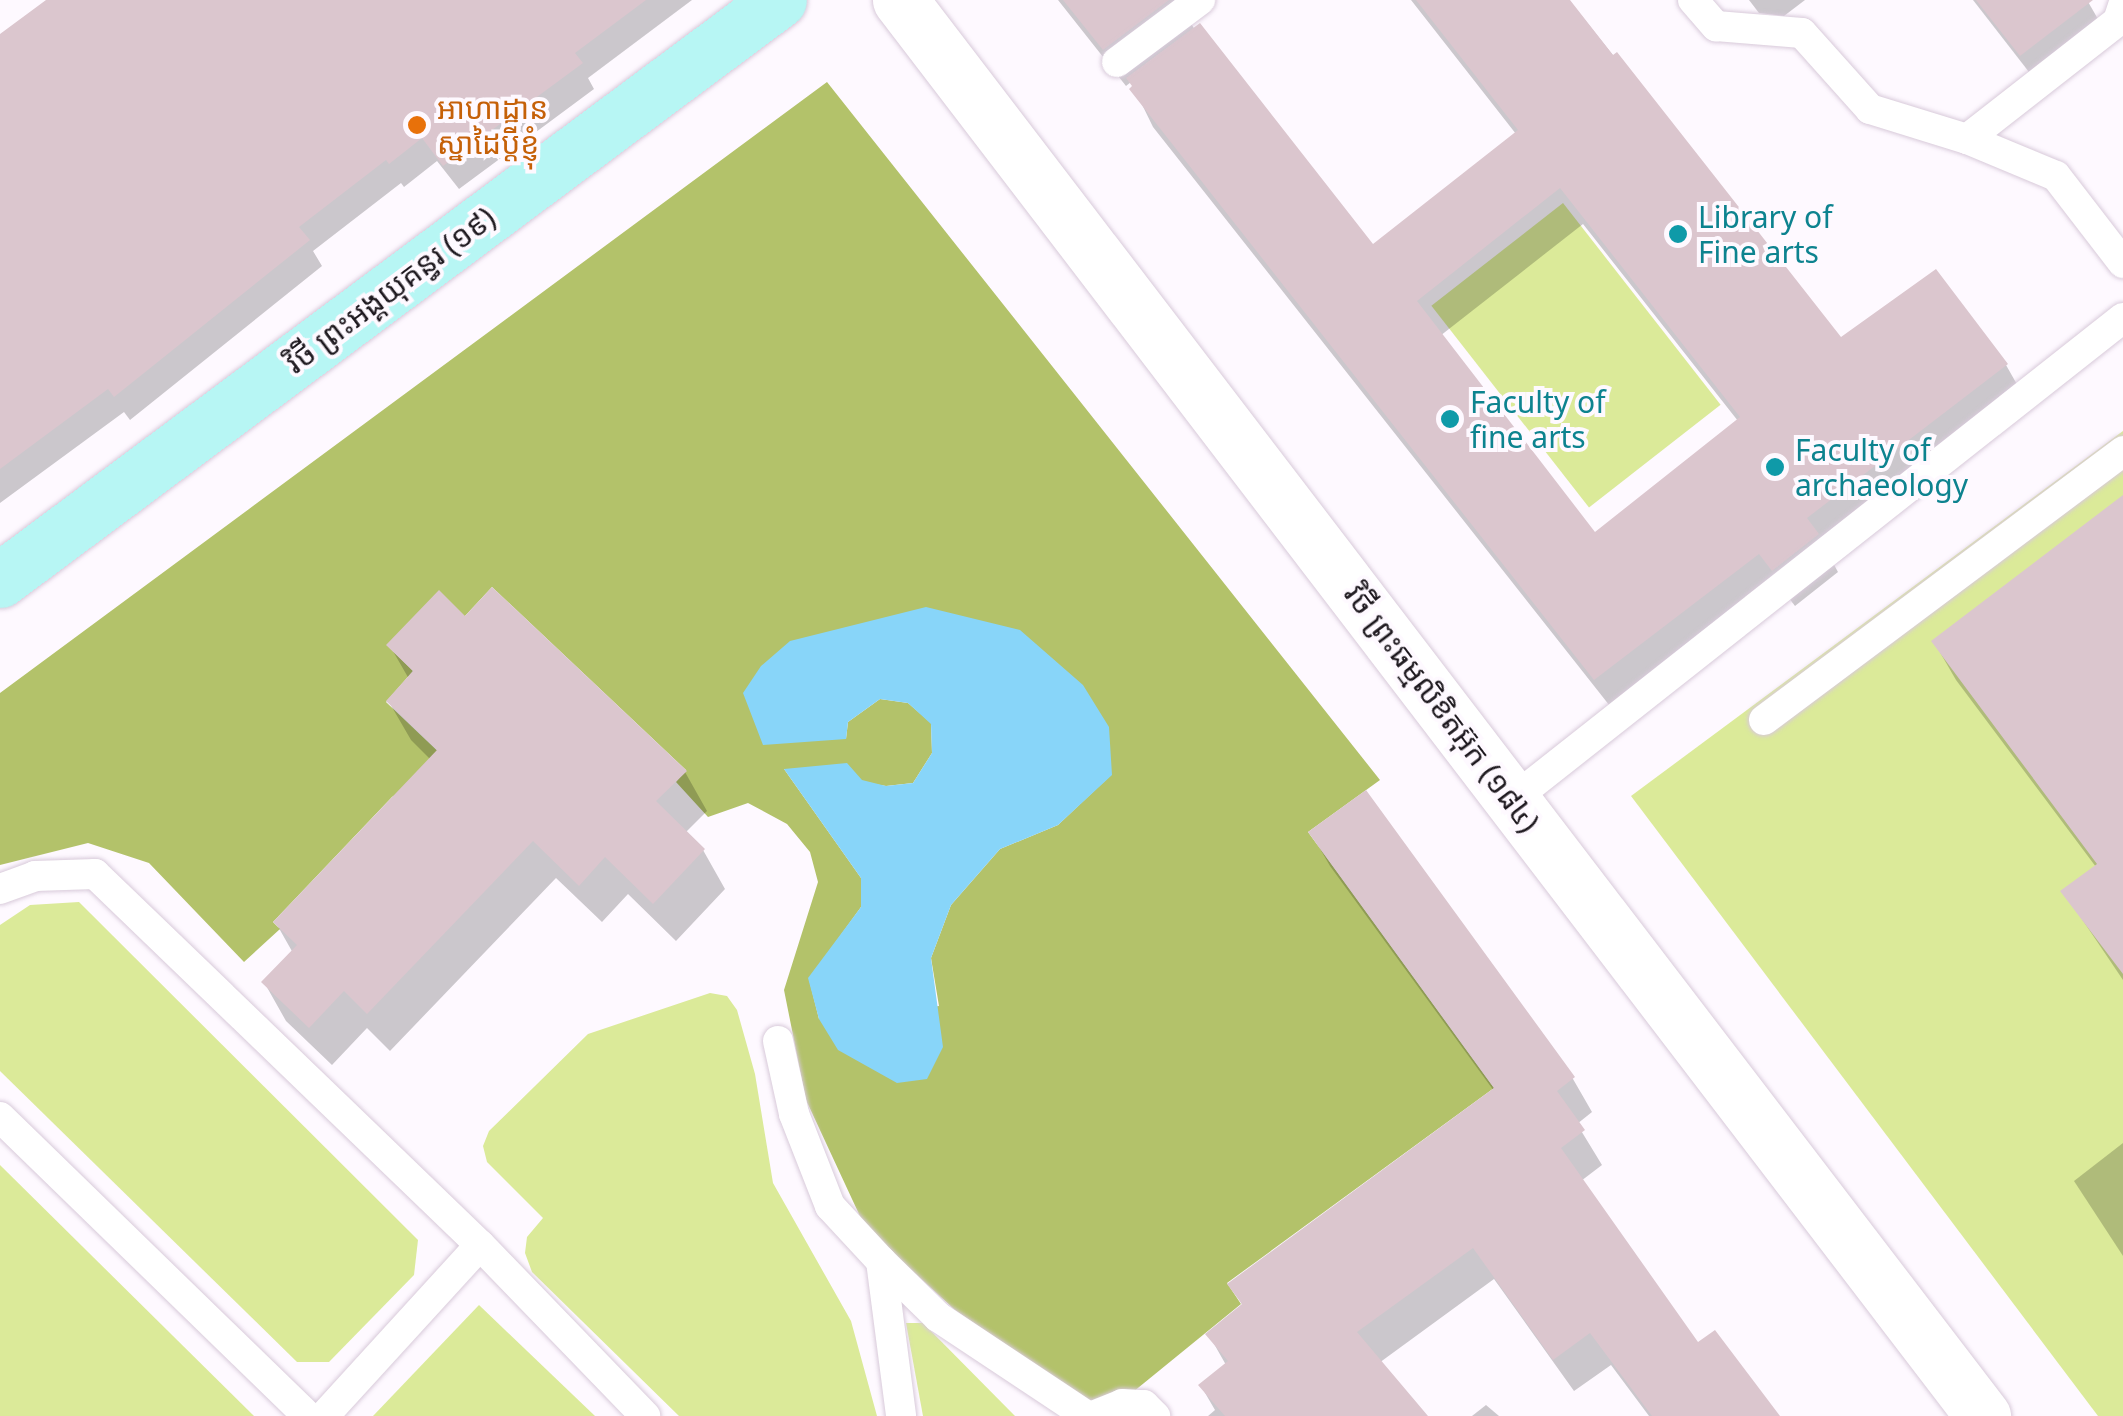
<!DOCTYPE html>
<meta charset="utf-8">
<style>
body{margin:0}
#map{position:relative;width:2123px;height:1416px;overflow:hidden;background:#fef9ff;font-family:"Noto Sans","Noto Sans Khmer",sans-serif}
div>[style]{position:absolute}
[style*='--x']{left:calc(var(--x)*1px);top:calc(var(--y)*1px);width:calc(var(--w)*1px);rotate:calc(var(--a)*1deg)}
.green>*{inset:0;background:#dbea99;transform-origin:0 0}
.forest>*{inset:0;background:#b3c26a}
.water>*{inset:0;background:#88d5f9}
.shadow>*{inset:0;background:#0003}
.building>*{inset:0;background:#dbc6ce}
.roads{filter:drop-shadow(0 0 2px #d8cada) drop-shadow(0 0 2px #d8cada)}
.lane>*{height:30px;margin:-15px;padding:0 15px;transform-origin:15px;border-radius:15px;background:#fff}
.street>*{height:55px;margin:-27.5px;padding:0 27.5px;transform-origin:27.5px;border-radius:27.5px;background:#fff}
.secondary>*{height:55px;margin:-27.5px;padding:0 27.5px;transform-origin:27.5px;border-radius:27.5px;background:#b7f6f4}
.dots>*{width:28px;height:28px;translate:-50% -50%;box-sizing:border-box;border:5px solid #fef9ff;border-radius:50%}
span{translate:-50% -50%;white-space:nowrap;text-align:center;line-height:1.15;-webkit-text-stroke:8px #fef9ff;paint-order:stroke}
.food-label{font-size:30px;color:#c56008}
.left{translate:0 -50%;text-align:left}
.culture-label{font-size:30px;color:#0d838f}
.street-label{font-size:30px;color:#1e191f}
</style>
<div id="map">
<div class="green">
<i style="left:1563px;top:203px;width:256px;height:167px;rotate:52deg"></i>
<i style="clip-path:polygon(2123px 431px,2123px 1416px,2098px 1416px,1631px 796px)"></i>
<i style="clip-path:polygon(79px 902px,418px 1240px,414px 1275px,329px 1362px,297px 1362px,0 1071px,0 925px,30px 905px)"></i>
<i style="clip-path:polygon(710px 993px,727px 996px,737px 1010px,755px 1074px,773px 1183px,851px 1321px,877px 1416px,679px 1416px,532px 1272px,525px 1253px,527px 1237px,543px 1218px,487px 1162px,483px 1146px,489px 1131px,588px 1034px)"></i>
<i style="clip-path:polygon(0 1165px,254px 1416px,0 1416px)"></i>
<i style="clip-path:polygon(479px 1305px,595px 1416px,373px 1416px)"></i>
<i style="clip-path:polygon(906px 1323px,923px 1323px,1015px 1416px,923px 1416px)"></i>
</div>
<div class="forest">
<i style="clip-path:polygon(evenodd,827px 82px,1380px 780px,1308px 832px,1494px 1088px,1227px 1283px,1241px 1304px,1133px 1392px,1089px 1402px,955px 1310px,865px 1227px,806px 1100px,784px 990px,818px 882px,810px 852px,787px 824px,748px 803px,708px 817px,676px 782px,686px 770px,492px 587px,465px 616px,387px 645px,413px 671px,386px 702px,447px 760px,392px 797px,273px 922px,280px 929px,244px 962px,149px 863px,88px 843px,0 865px,0 693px,827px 82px,790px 641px,1111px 775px,1058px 825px,1000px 849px,951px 905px,931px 958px,939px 1006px,819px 1019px,809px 979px,861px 907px,861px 878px,784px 769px,886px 786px,913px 783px,932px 753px,931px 723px,908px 703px,880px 699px,848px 722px,846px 739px,790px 641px)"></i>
</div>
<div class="water">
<i style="clip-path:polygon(926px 607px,1020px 630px,1083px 685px,1109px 727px,1112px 775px,1058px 825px,1000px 849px,951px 905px,931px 958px,943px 1047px,927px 1079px,897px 1083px,838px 1050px,819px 1019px,808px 978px,861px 907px,861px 878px,784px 769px,847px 763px,862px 780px,886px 786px,913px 783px,932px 753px,931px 724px,908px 703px,880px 699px,848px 722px,846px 739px,763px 745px,743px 693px,761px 666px,790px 641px)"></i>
</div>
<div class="shadow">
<i style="clip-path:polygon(50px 0,692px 0,588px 78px,594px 89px,459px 189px,437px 161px,404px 187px,401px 183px,313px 251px,322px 266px,130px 420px,124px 412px,0 503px,0 37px)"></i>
<i style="clip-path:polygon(evenodd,1058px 0,1205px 0,1186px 15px,1195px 30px,1372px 248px,1516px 134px,1411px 0,1569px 0,1841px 341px,2006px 365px,2027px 402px,1828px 554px,1838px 572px,1795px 606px,1782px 589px,1617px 715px,1153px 127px,1131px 82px,1126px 86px,1058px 0,1583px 224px,1738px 421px,1595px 535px,1440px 336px,1583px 224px)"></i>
<i style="clip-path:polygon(1749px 0,1805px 0,1784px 16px,1759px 13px)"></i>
<i style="clip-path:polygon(1973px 0,2087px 0,2106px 33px,2039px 85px)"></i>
<i style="clip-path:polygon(2123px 499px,2123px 980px,2063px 891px,2096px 867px,1956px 680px,1934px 642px)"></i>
<i style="clip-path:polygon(465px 620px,685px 772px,707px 811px,685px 833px,703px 850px,725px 889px,676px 941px,628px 894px,602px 922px,556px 878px,390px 1051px,367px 1028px,332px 1065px,286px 1021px,264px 982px,293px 953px,276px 923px,431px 760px,411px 740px,389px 702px,409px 679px,390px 646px)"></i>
<i style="clip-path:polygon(1366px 793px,1573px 1079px,1592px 1112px,1577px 1124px,1602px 1165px,1581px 1181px,1698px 1346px,1777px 1416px,1649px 1416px,1611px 1365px,1574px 1391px,1494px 1279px,1379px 1363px,1424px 1416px,1208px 1416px,1215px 1410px,1201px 1386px,1226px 1365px,1209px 1335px,1243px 1306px,1230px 1284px,1494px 1091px,1330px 866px,1311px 833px)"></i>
<i style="clip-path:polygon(2123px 1143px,2123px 1256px,2074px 1181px)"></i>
<i style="clip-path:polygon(1486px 1405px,1499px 1416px,1472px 1416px)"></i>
</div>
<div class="building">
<i style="clip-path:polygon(46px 0,646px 0,575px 53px,583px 63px,443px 166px,422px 138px,389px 164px,386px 160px,299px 227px,310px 240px,159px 361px,114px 397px,108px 389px,0 469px,0 34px)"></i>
<i style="clip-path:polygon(1063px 0,1169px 0,1103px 50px)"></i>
<i style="clip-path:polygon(evenodd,1416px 0,1570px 0,1613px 55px,1617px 52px,1841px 337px,1936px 269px,2008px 364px,1807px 518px,1819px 534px,1772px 571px,1759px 554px,1594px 680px,1129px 89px,1132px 86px,1126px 78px,1200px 23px,1373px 244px,1518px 130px,1416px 0,1560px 188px,1740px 417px,1595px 532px,1417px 301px,1560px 188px)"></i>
<i style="clip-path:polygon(1976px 0,2093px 0,2020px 56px)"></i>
<i style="clip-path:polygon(2123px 495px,2123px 974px,2060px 891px,2097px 864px,1931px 641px)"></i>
<i style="clip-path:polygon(492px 587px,687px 771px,656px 801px,705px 849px,653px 904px,605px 857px,579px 886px,533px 841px,367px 1014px,344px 991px,309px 1028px,261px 982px,297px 945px,273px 922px,437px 750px,386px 701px,413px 671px,386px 645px,439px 590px,465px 616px)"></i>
<i style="clip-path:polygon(1366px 790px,1575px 1077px,1557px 1091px,1585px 1130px,1561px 1148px,1698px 1342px,1715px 1330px,1780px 1416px,1652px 1416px,1590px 1333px,1553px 1360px,1473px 1248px,1357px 1332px,1428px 1416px,1225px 1416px,1198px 1385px,1228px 1361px,1205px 1334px,1242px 1304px,1227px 1284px,1494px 1088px,1308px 832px)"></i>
</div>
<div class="roads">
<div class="lane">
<i style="--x:1693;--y:0;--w:35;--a:49"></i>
<i style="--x:1716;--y:26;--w:86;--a:4.7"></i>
<i style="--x:1802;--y:33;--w:102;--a:48.2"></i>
<i style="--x:1870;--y:109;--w:102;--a:17.2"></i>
<i style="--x:1967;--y:139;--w:96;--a:22.6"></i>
<i style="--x:2056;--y:176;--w:110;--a:52.4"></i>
<i style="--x:1117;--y:62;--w:104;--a:-36.8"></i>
<i style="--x:1967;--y:139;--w:192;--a:-38"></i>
<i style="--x:2118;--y:21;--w:16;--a:-72"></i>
<i style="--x:1764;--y:720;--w:449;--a:-36.8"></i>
<i style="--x:1512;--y:800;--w:778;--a:-38.27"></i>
<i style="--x:0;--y:889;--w:37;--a:-20"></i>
<i style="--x:35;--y:876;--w:60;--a:-1.9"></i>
<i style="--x:95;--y:874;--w:535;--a:43.94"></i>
<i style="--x:480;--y:1245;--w:238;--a:46"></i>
<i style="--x:778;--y:1041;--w:75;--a:77.6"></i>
<i style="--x:794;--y:1114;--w:99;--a:68.6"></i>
<i style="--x:830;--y:1206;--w:75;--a:47.2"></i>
<i style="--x:881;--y:1261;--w:156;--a:82.6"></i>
<i style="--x:0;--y:1117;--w:429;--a:44.2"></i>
<i style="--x:881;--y:1261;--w:80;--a:44.5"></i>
<i style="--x:938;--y:1317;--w:179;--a:33.6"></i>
<i style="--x:324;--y:1416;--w:231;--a:-47.6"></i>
<i style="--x:1093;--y:1416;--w:31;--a:-22"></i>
<i style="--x:1122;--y:1404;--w:22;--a:3"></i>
<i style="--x:1144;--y:1405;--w:16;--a:45"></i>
</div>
<div class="street">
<i style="--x:900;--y:0;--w:1783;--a:52.59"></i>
</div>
<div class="secondary">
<i style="--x:0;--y:580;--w:971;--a:-36.67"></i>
</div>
</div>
<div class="dots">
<i style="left:417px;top:125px;background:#e8710a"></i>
<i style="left:1678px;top:234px;background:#0f9aa8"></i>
<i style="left:1450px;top:419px;background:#0f9aa8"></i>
<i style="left:1775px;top:467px;background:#0f9aa8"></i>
</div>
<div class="food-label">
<span class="left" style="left:437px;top:125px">អាហាដ្ឋាន<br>ស្នាដៃប្ដីខ្ញុំ</span>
</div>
<div class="culture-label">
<span class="left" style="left:1698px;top:234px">Library of<br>Fine arts</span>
<span class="left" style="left:1470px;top:419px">Faculty of<br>fine arts</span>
<span class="left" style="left:1795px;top:467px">Faculty of<br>archaeology</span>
</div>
<div class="street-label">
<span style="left:390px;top:290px;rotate:-37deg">វិថី ព្រះអង្គយុគន្ធរ (១៩)</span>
<span style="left:1442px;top:708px;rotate:53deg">វិថី ព្រះធម្មលិខិតអ៊ុក (១៨៤)</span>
</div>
</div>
